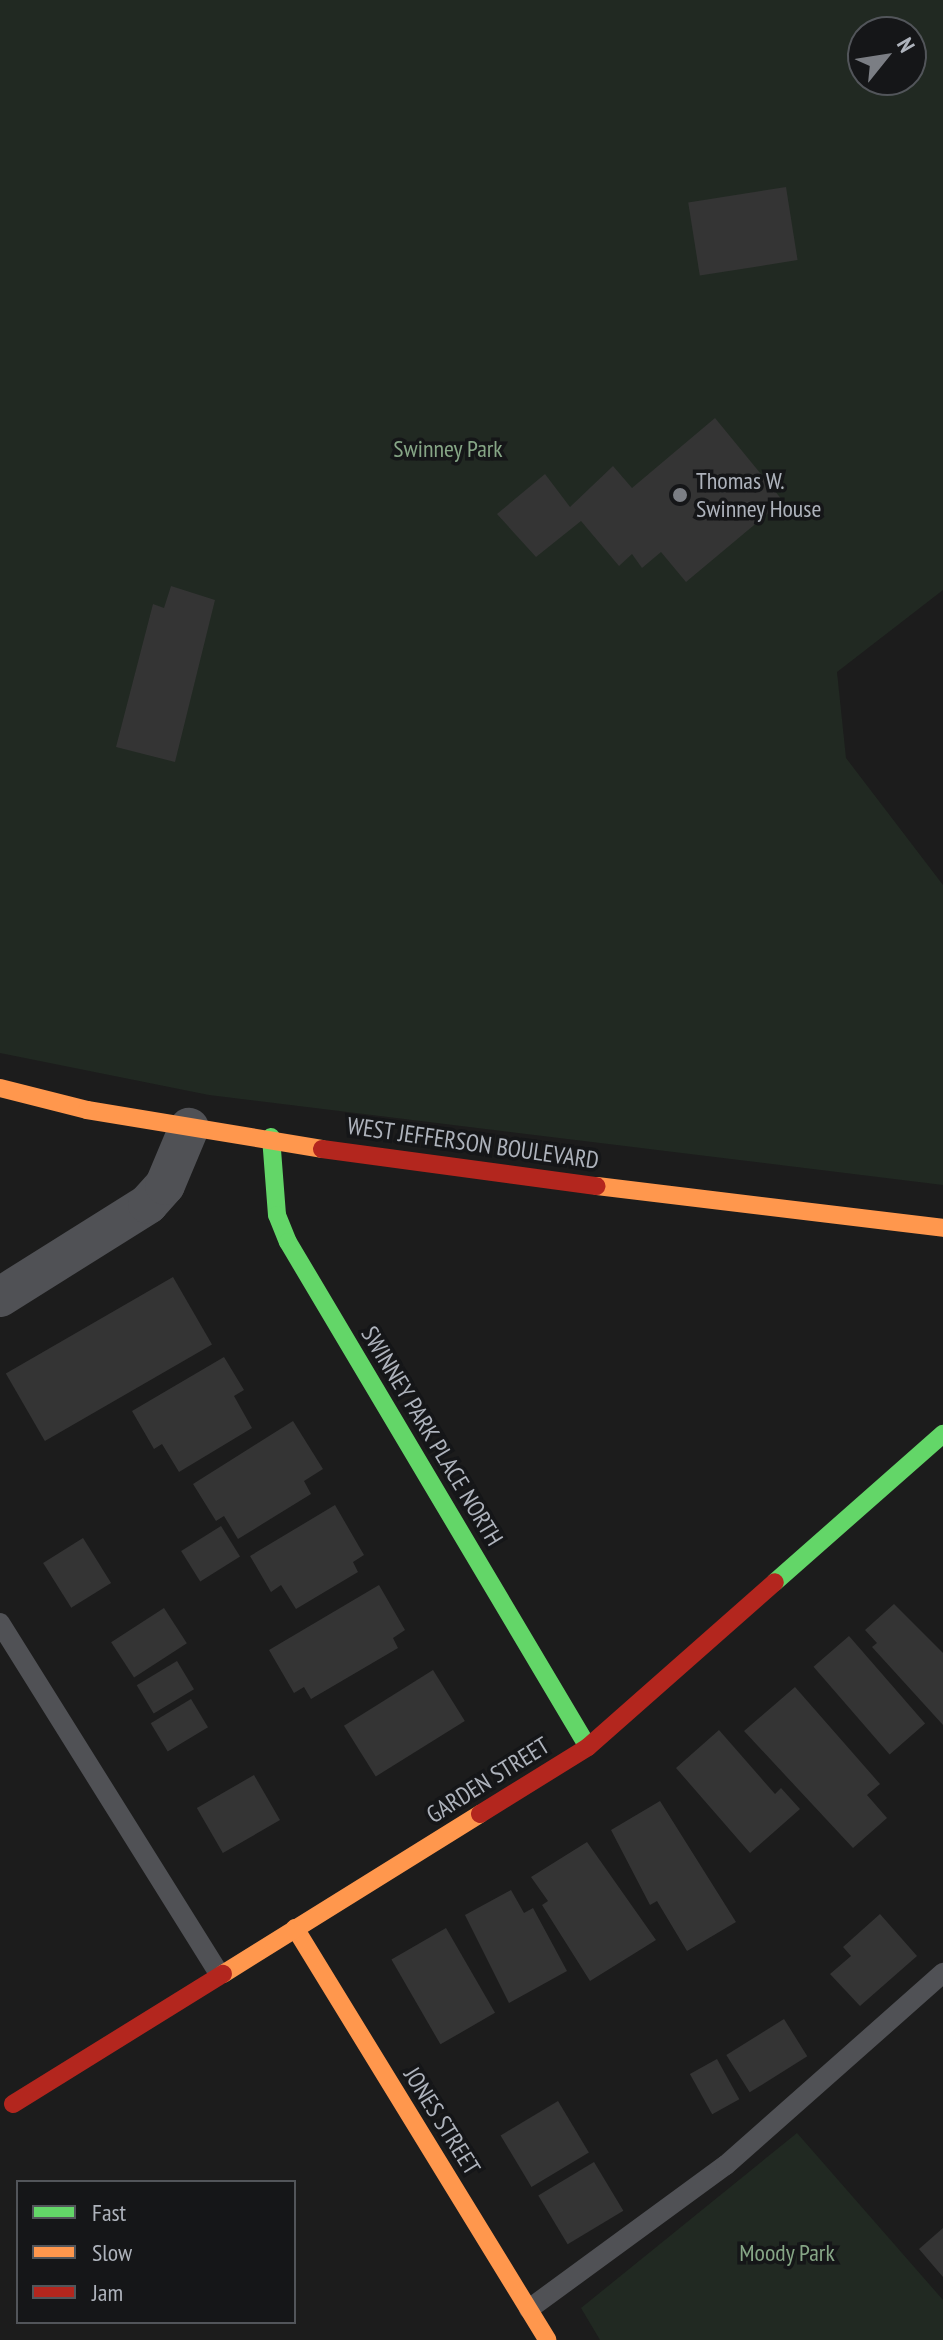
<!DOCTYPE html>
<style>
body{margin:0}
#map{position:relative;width:943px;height:2340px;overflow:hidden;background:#1c1c1c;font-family:"PT Sans Narrow",sans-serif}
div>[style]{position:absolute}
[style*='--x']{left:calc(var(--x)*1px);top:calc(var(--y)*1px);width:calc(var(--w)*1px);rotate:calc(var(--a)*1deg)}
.green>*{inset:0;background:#212922}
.building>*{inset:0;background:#343434;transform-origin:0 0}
.lane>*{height:20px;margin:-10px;padding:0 10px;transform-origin:10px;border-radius:10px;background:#505155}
.street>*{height:40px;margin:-20px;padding:0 20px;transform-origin:20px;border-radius:20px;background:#505155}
.fast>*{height:18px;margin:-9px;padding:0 9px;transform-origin:9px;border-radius:9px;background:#63d668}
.slow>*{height:18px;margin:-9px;padding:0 9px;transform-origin:9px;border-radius:9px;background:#ff974d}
.jam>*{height:18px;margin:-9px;padding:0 9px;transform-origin:9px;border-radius:9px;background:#b3261e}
.dots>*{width:22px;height:22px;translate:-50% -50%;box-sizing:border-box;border:4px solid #151618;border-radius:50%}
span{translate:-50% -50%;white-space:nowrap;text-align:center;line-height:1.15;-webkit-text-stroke:7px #151618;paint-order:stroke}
.park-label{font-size:24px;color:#86a686}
.poi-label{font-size:24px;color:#aeb3bc}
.left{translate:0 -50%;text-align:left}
.street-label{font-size:24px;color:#aeb3bc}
.legend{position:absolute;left:16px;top:2180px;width:280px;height:144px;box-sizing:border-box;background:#151618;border:2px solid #52555a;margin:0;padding:10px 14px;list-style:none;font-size:24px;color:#aeb3bc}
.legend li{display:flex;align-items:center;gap:16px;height:40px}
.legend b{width:40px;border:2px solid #52555a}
.north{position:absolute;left:847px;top:16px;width:80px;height:80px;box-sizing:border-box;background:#151618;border:2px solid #52555a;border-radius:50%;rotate:60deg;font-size:22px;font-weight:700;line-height:32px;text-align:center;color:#aeb3bc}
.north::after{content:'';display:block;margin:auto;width:28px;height:36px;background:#7b7e84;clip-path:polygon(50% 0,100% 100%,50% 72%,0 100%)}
</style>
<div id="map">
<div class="green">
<i style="clip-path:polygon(evenodd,0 0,943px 0,943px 590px,837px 672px,846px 758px,943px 885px,943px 1185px,209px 1095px,0 1053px,0 0,863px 32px,911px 32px,911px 80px,863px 80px,863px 32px)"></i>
<i style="clip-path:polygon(797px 2133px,943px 2300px,943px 2340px,600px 2340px,581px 2308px)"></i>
</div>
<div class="building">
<i style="left:786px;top:187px;width:74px;height:99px;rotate:81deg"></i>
<i style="clip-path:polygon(715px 418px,783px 501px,686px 582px,661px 552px,642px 568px,632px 554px,619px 566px,581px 521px,536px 557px,497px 514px,545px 474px,570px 507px,613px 466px,632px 488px)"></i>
<i style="clip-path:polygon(171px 586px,215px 600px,175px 762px,116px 747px,153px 604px,164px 608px)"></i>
<i style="left:173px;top:1277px;width:78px;height:193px;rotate:60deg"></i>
<i style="clip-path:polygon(224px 1357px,244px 1390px,234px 1396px,252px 1428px,179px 1472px,162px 1444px,154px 1449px,132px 1411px)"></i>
<i style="clip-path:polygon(293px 1421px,323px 1469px,304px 1481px,311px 1494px,238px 1539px,224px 1516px,216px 1521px,193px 1484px)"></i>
<i style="clip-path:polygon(335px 1505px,364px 1555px,353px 1562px,358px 1572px,296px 1609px,281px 1585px,271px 1592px,250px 1556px)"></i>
<i style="left:221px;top:1526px;width:36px;height:47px;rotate:58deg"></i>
<i style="left:83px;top:1538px;width:53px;height:47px;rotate:58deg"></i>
<i style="clip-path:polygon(379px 1585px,405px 1630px,393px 1638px,398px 1648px,311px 1699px,304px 1687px,294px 1693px,269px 1650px)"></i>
<i style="clip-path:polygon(894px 1604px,943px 1653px,943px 1725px,872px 1647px,877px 1643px,865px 1630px)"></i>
<i style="left:164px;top:1608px;width:42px;height:63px;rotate:57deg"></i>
<i style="left:849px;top:1636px;width:116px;height:47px;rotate:49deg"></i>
<i style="left:177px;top:1661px;width:33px;height:47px;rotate:59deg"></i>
<i style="left:433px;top:1670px;width:60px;height:105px;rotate:58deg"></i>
<i style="clip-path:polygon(795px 1687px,880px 1784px,867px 1795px,887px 1818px,853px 1848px,744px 1731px)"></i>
<i style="left:191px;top:1699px;width:33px;height:47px;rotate:59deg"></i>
<i style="clip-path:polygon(719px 1730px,775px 1794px,781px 1788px,800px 1809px,750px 1853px,676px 1768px)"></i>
<i style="left:254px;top:1775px;width:52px;height:66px;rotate:60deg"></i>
<i style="clip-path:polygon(660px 1801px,736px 1922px,687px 1951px,657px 1901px,650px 1905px,611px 1830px)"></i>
<i style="clip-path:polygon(587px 1842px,656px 1940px,590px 1981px,542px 1905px,548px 1901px,531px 1877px)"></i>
<i style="clip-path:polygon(511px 1890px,524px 1913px,533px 1908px,567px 1971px,509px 2003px,465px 1915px)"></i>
<i style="clip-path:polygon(880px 1914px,917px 1956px,860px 2006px,830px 1974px,851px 1956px,843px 1947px)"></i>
<i style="left:446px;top:1928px;width:98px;height:63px;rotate:60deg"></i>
<i style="left:784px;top:2019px;width:44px;height:68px;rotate:58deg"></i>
<i style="left:717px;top:2059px;width:46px;height:31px;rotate:61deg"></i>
<i style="left:558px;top:2101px;width:60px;height:67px;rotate:59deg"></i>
<i style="left:594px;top:2162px;width:57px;height:65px;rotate:59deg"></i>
<i style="clip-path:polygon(943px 2228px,943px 2277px,919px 2249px)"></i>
</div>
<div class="lane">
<i style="--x:0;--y:1623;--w:414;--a:58"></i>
<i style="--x:529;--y:2309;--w:244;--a:-36.2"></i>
<i style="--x:726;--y:2165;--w:290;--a:-41.5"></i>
</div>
<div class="street">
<i style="--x:0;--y:1297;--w:175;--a:-32.1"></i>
<i style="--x:148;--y:1204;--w:25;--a:-48"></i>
<i style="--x:165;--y:1185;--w:62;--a:-67.2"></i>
</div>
<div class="fast">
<i style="--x:271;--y:1137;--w:78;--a:85.6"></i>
<i style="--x:277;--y:1215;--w:29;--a:68"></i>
<i style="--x:288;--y:1242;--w:587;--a:59.29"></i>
<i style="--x:775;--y:1582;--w:224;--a:-41.4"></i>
</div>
<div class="slow">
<i style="--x:0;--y:1088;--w:90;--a:14.2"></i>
<i style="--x:87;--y:1110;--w:238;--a:9.4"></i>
<i style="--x:597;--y:1186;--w:349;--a:6.9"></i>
<i style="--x:295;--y:1928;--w:483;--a:58.5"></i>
<i style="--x:223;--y:1974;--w:303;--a:-31.9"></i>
</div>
<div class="jam">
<i style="--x:322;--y:1149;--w:277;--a:7.7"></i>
<i style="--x:480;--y:1814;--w:127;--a:-31.8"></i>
<i style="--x:588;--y:1747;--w:249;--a:-41.4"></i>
<i style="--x:13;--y:2104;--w:247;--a:-31.8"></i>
</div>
<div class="dots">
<i style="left:680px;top:495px;background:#7b7e84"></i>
</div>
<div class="park-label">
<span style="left:448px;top:449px">Swinney Park</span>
<span style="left:787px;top:2253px">Moody Park</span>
</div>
<div class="poi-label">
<span class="left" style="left:696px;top:495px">Thomas W.<br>Swinney House</span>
</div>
<div class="street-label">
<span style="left:473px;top:1143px;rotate:8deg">WEST JEFFERSON BOULEVARD</span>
<span style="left:432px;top:1436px;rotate:59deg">SWINNEY PARK PLACE NORTH</span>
<span style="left:488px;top:1780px;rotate:-32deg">GARDEN STREET</span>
<span style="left:442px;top:2121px;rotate:58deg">JONES STREET</span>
</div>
<ul class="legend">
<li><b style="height:10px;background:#63d668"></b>Fast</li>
<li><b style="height:10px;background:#ff974d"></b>Slow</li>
<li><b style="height:10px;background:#b3261e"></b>Jam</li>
</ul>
<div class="north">N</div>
</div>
